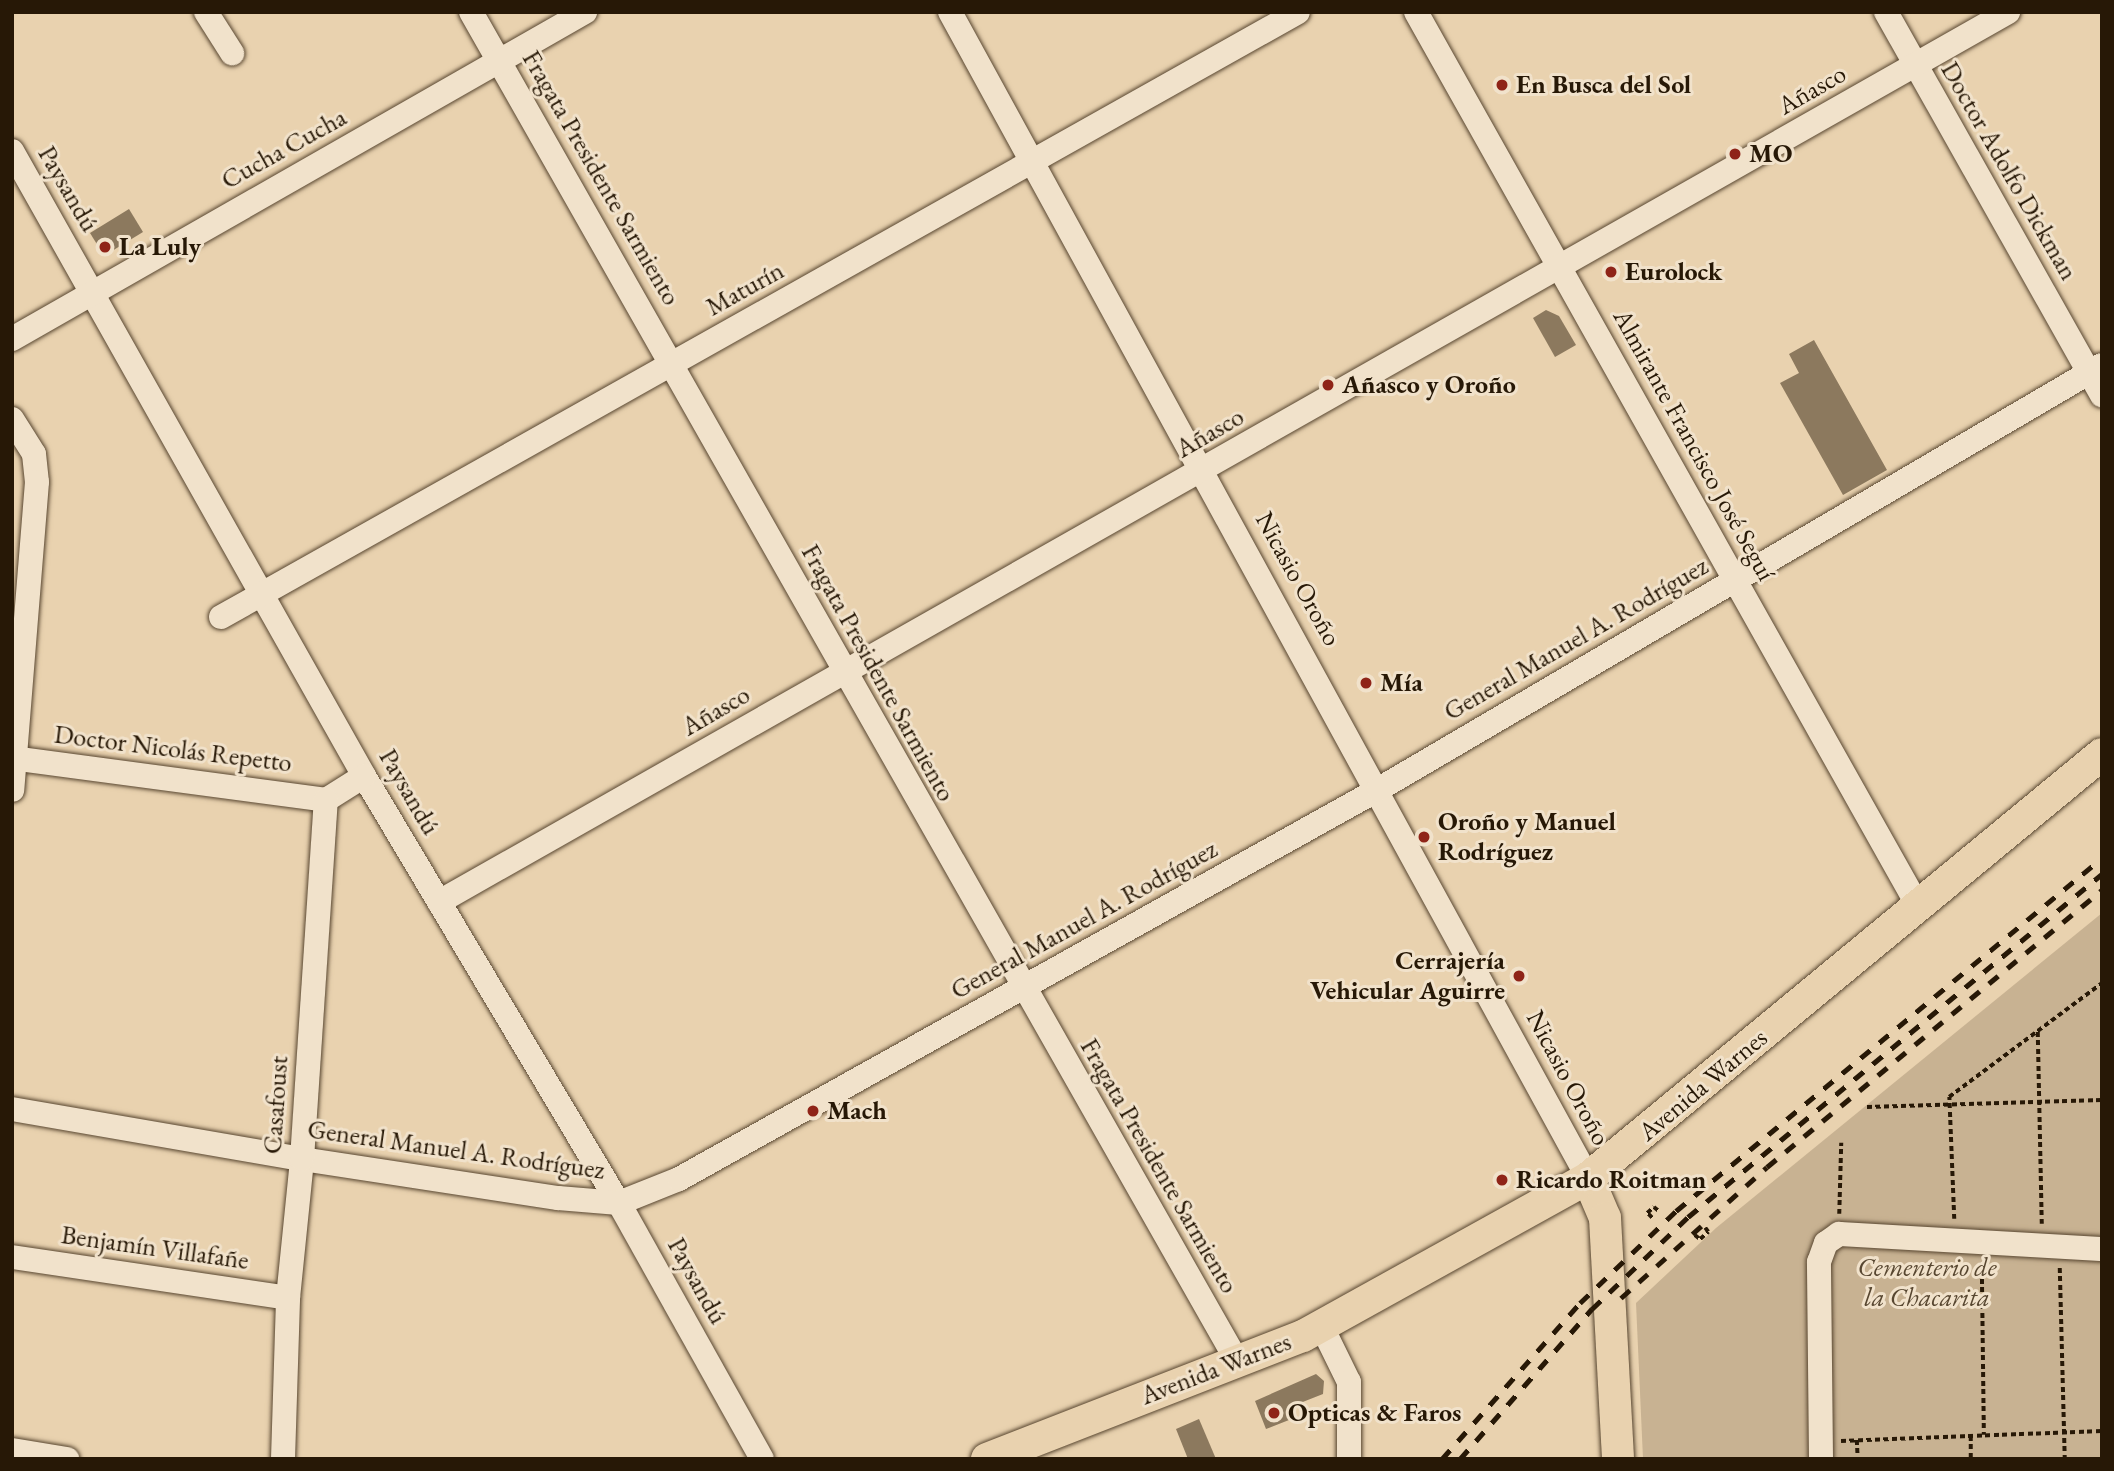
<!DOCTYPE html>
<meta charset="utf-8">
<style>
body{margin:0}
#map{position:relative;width:2114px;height:1471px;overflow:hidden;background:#e9d2af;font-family:"EB Garamond",serif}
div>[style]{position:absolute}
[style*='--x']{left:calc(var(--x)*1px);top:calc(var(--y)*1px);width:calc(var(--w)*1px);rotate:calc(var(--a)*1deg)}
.green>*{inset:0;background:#c8b292}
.building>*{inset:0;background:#8c795e}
.path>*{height:3.5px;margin-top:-1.75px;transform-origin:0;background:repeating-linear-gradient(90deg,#271806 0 5px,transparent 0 8.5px)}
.roads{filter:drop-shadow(0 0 2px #584630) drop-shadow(0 0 2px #584630)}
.minor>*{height:24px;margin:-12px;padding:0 12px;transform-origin:12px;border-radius:12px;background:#f1e2cb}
.major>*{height:32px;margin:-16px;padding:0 16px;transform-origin:16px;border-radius:16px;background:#e9d2af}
.rail>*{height:5px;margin-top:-2.5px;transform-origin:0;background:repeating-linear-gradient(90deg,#271806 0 12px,transparent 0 24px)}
.dots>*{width:19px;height:19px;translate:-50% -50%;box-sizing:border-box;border:4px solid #f1e2cb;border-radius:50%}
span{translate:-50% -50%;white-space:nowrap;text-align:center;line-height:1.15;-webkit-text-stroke:6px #f1e2cb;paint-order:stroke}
.poi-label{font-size:26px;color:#271806;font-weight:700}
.left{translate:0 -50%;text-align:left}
.right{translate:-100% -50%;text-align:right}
.street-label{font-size:26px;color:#271806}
.park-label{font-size:26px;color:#574630;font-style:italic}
.frame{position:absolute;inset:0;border:14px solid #271806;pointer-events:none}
</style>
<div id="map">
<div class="green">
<i style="clip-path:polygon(2102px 913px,2102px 1459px,1643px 1459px,1636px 1303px,1716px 1228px)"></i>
</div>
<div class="building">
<i style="clip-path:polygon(129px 209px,143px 232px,112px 251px,98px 246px,90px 233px)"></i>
<i style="clip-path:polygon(1546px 310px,1559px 316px,1576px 345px,1555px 357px,1533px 318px)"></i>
<i style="clip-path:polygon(1814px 340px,1887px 470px,1843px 495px,1780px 383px,1799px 373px,1789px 354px)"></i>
<i style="clip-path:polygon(1316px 1374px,1324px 1381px,1323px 1394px,1290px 1407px,1289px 1420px,1266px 1429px,1255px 1401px)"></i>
<i style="clip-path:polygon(1199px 1419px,1216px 1459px,1188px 1459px,1176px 1429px)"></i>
</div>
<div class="path">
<i style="--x:2038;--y:1032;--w:192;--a:88.8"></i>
<i style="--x:1867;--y:1107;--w:235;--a:-1.7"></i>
<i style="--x:1839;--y:1214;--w:71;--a:-88.4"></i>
<i style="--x:1652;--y:1218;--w:7;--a:-135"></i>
<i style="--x:1647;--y:1213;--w:9;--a:-41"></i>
<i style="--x:1654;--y:1207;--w:8;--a:40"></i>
<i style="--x:1954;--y:1219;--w:122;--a:-92.3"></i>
<i style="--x:1949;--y:1097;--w:191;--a:-36.7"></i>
<i style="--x:1695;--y:1235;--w:6;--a:39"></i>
<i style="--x:1700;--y:1239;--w:11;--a:-41"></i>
<i style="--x:1708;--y:1232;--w:5;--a:-127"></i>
<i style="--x:1982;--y:1262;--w:173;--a:89.3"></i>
<i style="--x:2060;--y:1268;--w:191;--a:88.5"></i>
<i style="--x:1971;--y:1436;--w:23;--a:90"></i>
<i style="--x:1857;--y:1440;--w:19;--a:87"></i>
<i style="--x:1841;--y:1441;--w:261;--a:-2.2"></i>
</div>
<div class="roads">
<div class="minor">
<i style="--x:206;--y:12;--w:49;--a:57.6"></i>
<i style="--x:471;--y:12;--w:1551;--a:60.41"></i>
<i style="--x:950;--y:12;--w:1329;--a:61.31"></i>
<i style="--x:1416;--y:12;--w:1025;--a:60.68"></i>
<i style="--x:1886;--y:12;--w:440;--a:60.6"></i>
<i style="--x:12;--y:151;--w:717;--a:60.61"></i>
<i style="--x:364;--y:776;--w:497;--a:59.2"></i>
<i style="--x:619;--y:1203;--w:293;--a:60.8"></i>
<i style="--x:12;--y:339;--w:660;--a:-29.71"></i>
<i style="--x:12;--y:419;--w:41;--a:57.8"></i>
<i style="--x:34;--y:454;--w:28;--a:84"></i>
<i style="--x:37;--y:482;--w:309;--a:94.6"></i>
<i style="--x:221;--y:617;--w:1235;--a:-29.32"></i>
<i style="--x:12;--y:758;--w:317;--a:7.6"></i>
<i style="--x:326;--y:800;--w:45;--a:-32.3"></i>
<i style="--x:439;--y:902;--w:1804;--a:-29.56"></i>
<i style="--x:12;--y:1109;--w:294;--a:9.8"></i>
<i style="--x:302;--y:1159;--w:259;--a:8.7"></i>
<i style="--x:558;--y:1198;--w:61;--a:4.7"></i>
<i style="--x:619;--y:1203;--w:65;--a:-21.8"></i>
<i style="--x:679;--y:1179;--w:801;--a:-29.12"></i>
<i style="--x:1379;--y:789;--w:838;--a:-30.39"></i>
<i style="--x:12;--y:1257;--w:279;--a:8.4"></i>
<i style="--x:1322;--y:1327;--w:61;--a:63.9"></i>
<i style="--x:1349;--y:1382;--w:77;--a:90"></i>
<i style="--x:12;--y:1450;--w:56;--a:9.3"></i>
<i style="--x:283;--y:1459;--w:161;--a:-88.2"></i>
<i style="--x:288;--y:1298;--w:140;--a:-84.2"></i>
<i style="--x:302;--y:1159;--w:360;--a:-86.2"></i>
<i style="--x:1821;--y:1459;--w:197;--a:-90.6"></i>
<i style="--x:1819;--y:1262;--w:20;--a:-70"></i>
<i style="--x:1826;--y:1243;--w:16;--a:-35"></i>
<i style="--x:1839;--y:1234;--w:263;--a:3.3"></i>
</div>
<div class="major">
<i style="--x:1588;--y:1178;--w:43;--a:67"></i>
<i style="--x:1605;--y:1218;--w:241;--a:86.9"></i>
<i style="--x:987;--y:1459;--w:339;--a:-21.3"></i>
<i style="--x:1303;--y:1336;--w:326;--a:-29"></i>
<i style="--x:1588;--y:1178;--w:666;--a:-39.52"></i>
</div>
</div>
<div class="rail">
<i style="--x:1621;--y:1298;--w:196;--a:-41.9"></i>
<i style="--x:1767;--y:1167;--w:435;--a:-39.6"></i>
<i style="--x:1442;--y:1459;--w:208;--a:-48.5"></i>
<i style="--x:1580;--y:1303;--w:133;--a:-43.8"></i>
<i style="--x:1676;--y:1211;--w:553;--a:-39.65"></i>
<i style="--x:1460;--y:1459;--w:200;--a:-48.7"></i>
<i style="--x:1592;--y:1309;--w:133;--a:-43.8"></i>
<i style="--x:1688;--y:1217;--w:538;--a:-39.64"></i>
</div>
<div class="dots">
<i style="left:1502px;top:85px;background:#8f2418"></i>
<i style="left:1735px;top:154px;background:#8f2418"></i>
<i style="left:105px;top:247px;background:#8f2418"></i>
<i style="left:1611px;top:272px;background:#8f2418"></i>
<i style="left:1328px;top:385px;background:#8f2418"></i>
<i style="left:1366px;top:683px;background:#8f2418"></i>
<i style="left:1424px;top:837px;background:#8f2418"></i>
<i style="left:1519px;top:976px;background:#8f2418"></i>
<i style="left:813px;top:1111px;background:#8f2418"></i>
<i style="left:1502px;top:1180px;background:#8f2418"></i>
<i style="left:1274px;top:1413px;background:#8f2418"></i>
</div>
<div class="poi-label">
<span class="left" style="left:1516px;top:85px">En Busca del Sol</span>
<span class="left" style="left:1749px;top:154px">MO</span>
<span class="left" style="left:119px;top:247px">La Luly</span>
<span class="left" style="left:1625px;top:272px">Eurolock</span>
<span class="left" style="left:1342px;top:385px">Añasco y Oroño</span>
<span class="left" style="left:1380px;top:683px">Mía</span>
<span class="left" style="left:1438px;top:837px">Oroño y Manuel<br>Rodríguez</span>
<span class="right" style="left:1505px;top:976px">Cerrajería<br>Vehicular Aguirre</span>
<span class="left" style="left:827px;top:1111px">Mach</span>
<span class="left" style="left:1516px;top:1180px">Ricardo Roitman</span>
<span class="left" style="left:1288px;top:1413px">Opticas &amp; Faros</span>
</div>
<div class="street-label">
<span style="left:1812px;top:90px;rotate:-30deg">Añasco</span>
<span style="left:284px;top:149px;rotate:-29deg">Cucha Cucha</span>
<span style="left:2009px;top:171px;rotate:60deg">Doctor Adolfo Dickman</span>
<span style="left:601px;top:178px;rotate:60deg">Fragata Presidente Sarmiento</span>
<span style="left:68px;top:189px;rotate:60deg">Paysandú</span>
<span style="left:745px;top:289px;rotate:-29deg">Maturín</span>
<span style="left:1210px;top:433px;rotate:-30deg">Añasco</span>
<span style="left:1694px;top:445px;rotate:61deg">Almirante Francisco José Seguí</span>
<span style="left:1298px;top:579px;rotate:61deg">Nicasio Oroño</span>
<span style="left:1576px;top:639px;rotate:-30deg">General Manuel A. Rodríguez</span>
<span style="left:878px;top:673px;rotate:61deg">Fragata Presidente Sarmiento</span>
<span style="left:716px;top:711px;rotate:-30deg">Añasco</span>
<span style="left:173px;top:749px;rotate:7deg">Doctor Nicolás Repetto</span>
<span style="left:409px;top:792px;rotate:60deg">Paysandú</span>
<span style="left:1084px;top:920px;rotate:-29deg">General Manuel A. Rodríguez</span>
<span style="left:1568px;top:1078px;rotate:62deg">Nicasio Oroño</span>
<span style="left:1703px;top:1085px;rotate:-40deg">Avenida Warnes</span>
<span style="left:276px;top:1105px;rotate:-86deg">Casafoust</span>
<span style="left:456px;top:1150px;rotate:8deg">General Manuel A. Rodríguez</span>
<span style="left:1159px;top:1166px;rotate:60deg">Fragata Presidente Sarmiento</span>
<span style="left:155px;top:1248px;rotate:8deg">Benjamín Villafañe</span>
<span style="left:697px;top:1281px;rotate:61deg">Paysandú</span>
<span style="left:1216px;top:1369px;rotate:-21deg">Avenida Warnes</span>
</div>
<div class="park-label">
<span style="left:1927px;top:1283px">Cementerio de<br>la Chacarita</span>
</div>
<div class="frame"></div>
</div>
